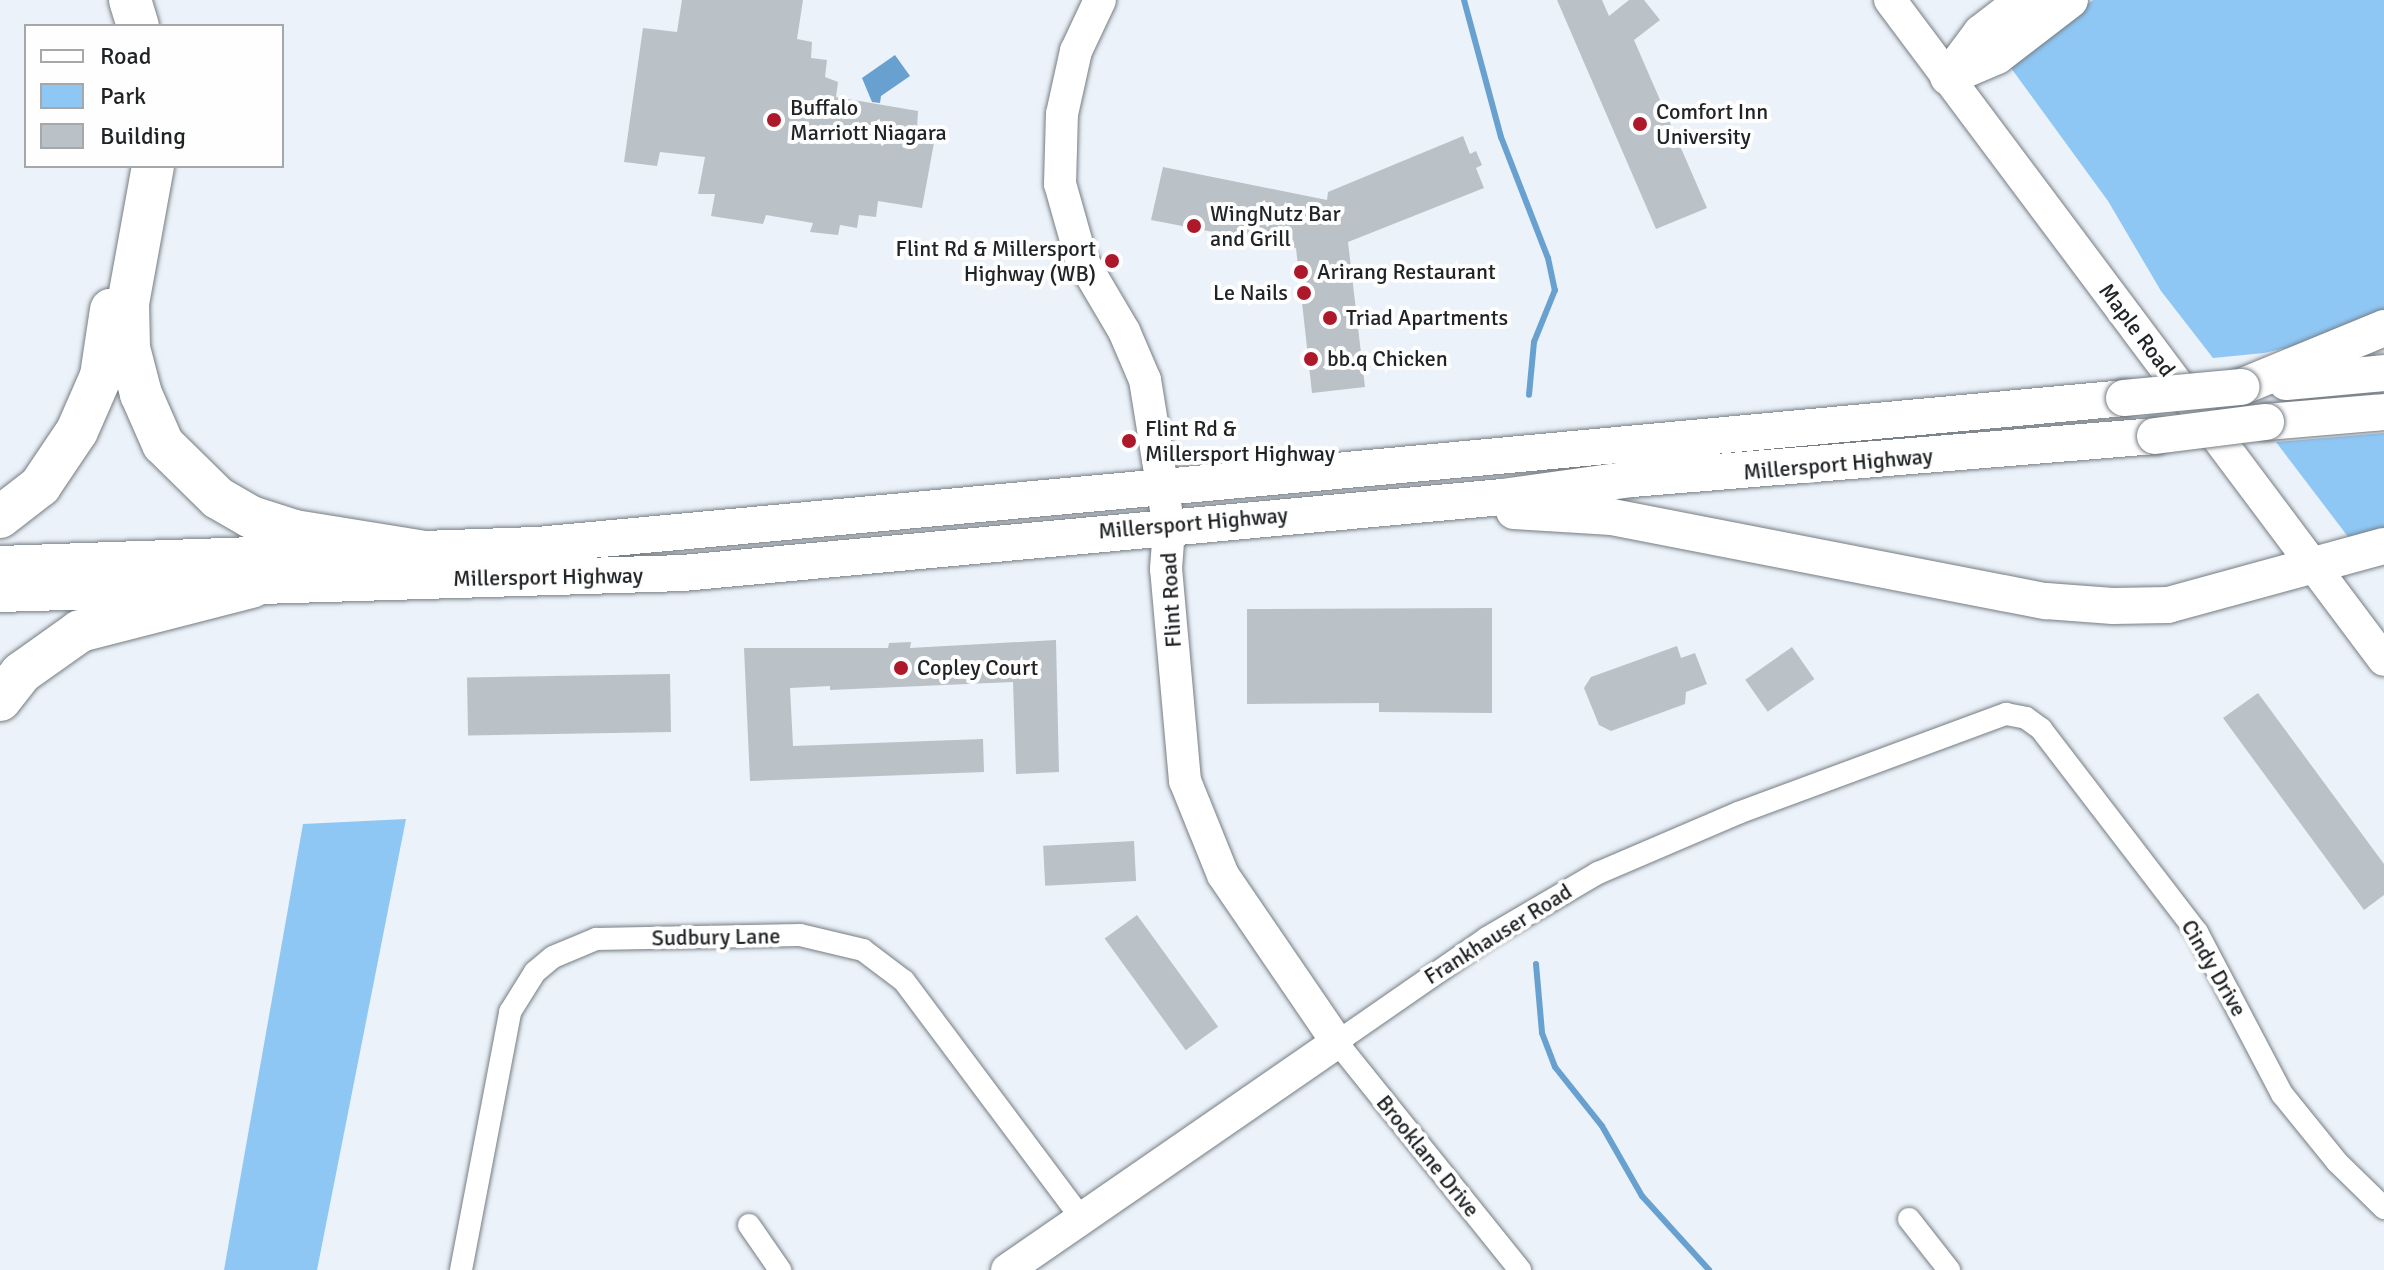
<!DOCTYPE html>
<style>
body{margin:0}
#map{position:relative;width:2384px;height:1270px;overflow:hidden;background:#ebf2f9;font-family:Signika,sans-serif}
div>[style]{position:absolute}
[style*='--x']{left:calc(var(--x)*1px);top:calc(var(--y)*1px);width:calc(var(--w)*1px);rotate:calc(var(--a)*1deg)}
.green>*{inset:0;background:#8fc7f4}
.water>*{inset:0;background:#68a1d0}
.stream>*{height:6px;margin:-3px;padding:0 3px;transform-origin:3px;border-radius:3px;background:#68a1d0}
.building>*{inset:0;background:#bac1c7;transform-origin:0 0}
.roads{filter:drop-shadow(0 0 2px #767d82) drop-shadow(0 0 2px #767d82)}
.street>*{height:22px;margin:-11px;padding:0 11px;transform-origin:11px;border-radius:11px;background:#fff}
.secondary>*{height:32px;margin:-16px;padding:0 16px;transform-origin:16px;border-radius:16px;background:#fff}
.primary>*{height:36px;margin:-18px;padding:0 18px;transform-origin:18px;border-radius:18px;background:#fff}
.highway>*{height:42px;margin:-21px;padding:0 21px;transform-origin:21px;border-radius:21px;background:#fff}
.bridges{filter:drop-shadow(0 0 2px #767d82) drop-shadow(0 0 2px #767d82)}
.primary-bridge>*{height:36px;margin:-18px;padding:0 18px;transform-origin:18px;border-radius:18px;background:#fff}
.dots>*{width:22px;height:22px;translate:-50% -50%;box-sizing:border-box;border:4px solid #fefefe;border-radius:50%}
span{translate:-50% -50%;white-space:nowrap;text-align:center;line-height:1.15;-webkit-text-stroke:8px #fefefe;paint-order:stroke}
.poi-label{font-size:22px;color:#212426}
.left{translate:0 -50%;text-align:left}
.right{translate:-100% -50%;text-align:right}
.street-label{font-size:22px;color:#212426}
.legend{position:absolute;left:24px;top:24px;width:260px;height:144px;box-sizing:border-box;background:#fefefe;border:2px solid #a6a7a8;margin:0;padding:10px 14px;list-style:none;font-size:24px;color:#212426}
.legend li{display:flex;align-items:center;gap:16px;height:40px}
.legend b{width:40px;border:2px solid #a6a7a8}
</style>
<div id="map">
<div class="green">
<i style="clip-path:polygon(2093px 0,2384px 0,2384px 314px,2329px 338px,2264px 353px,2213px 358px,2161px 291px,2108px 201px,2011px 68px,2036px 41px)"></i>
<i style="clip-path:polygon(2384px 433px,2384px 533px,2352px 542px,2276px 442px)"></i>
<i style="clip-path:polygon(406px 819px,317px 1270px,224px 1270px,303px 824px)"></i>
</div>
<div class="water">
<i style="clip-path:polygon(895px 55px,910px 76px,881px 96px,880px 103px,872px 102px,862px 78px)"></i>
</div>
<div class="stream">
<i style="--x:1464;--y:0;--w:142;--a:74.9"></i>
<i style="--x:1501;--y:137;--w:130;--a:68.8"></i>
<i style="--x:1548;--y:258;--w:33;--a:78"></i>
<i style="--x:1555;--y:290;--w:56;--a:112"></i>
<i style="--x:1534;--y:342;--w:53;--a:95.4"></i>
<i style="--x:1536;--y:964;--w:69;--a:85"></i>
<i style="--x:1542;--y:1033;--w:36;--a:69"></i>
<i style="--x:1555;--y:1067;--w:75;--a:51.5"></i>
<i style="--x:1602;--y:1126;--w:81;--a:60.3"></i>
<i style="--x:1642;--y:1196;--w:100;--a:47.8"></i>
</div>
<div class="building">
<i style="clip-path:polygon(682px 0,803px 0,797px 39px,812px 42px,811px 58px,827px 60px,825px 77px,838px 82px,836px 97px,918px 111px,917px 129px,936px 132px,922px 208px,878px 201px,876px 217px,859px 215px,857px 228px,840px 225px,838px 235px,810px 232px,813px 223px,766px 215px,763px 224px,711px 216px,715px 194px,698px 194px,705px 157px,660px 152px,657px 166px,624px 162px,643px 28px,677px 32px)"></i>
<i style="clip-path:polygon(1557px 0,1602px 0,1609px 16px,1629px 0,1644px 0,1660px 20px,1634px 40px,1707px 208px,1656px 229px)"></i>
<i style="clip-path:polygon(1463px 136px,1470px 154px,1476px 151px,1482px 165px,1476px 168px,1484px 188px,1348px 242px,1365px 387px,1312px 393px,1296px 248px,1151px 220px,1163px 167px,1327px 200px,1328px 192px)"></i>
<i style="clip-path:polygon(1492px 608px,1492px 713px,1379px 712px,1379px 703px,1247px 704px,1247px 609px)"></i>
<i style="clip-path:polygon(1056px 640px,1059px 772px,1016px 774px,1013px 682px,830px 690px,830px 686px,790px 688px,793px 746px,983px 739px,984px 772px,750px 781px,744px 648px,888px 648px,889px 643px,911px 642px,910px 648px)"></i>
<i style="clip-path:polygon(1677px 646px,1681px 658px,1695px 653px,1707px 684px,1686px 692px,1685px 704px,1611px 731px,1599px 725px,1584px 688px,1591px 677px)"></i>
<i style="left:1792px;top:647px;width:39px;height:57px;rotate:55deg"></i>
<i style="left:670px;top:674px;width:58px;height:203px;rotate:89deg"></i>
<i style="clip-path:polygon(2258px 693px,2384px 864px,2384px 895px,2364px 910px,2223px 718px)"></i>
<i style="left:1134px;top:841px;width:40px;height:91px;rotate:87deg"></i>
<i style="left:1137px;top:915px;width:138px;height:40px;rotate:54deg"></i>
</div>
<div class="roads">
<div class="street">
<i style="--x:1909;--y:1219;--w:65;--a:51.9"></i>
<i style="--x:749;--y:1225;--w:55;--a:55.4"></i>
<i style="--x:461;--y:1270;--w:263;--a:-79.2"></i>
<i style="--x:510;--y:1012;--w:47;--a:-58"></i>
<i style="--x:535;--y:972;--w:23;--a:-40"></i>
<i style="--x:553;--y:957;--w:47;--a:-22.7"></i>
<i style="--x:596;--y:939;--w:204;--a:-1.1"></i>
<i style="--x:800;--y:935;--w:65;--a:13.4"></i>
<i style="--x:863;--y:950;--w:51;--a:37.1"></i>
<i style="--x:904;--y:981;--w:299;--a:53.2"></i>
<i style="--x:1520;--y:1270;--w:292;--a:-128.8"></i>
<i style="--x:1337;--y:1042;--w:183;--a:-34.7"></i>
<i style="--x:1487;--y:938;--w:129;--a:-30.4"></i>
<i style="--x:1598;--y:873;--w:152;--a:-23.2"></i>
<i style="--x:1738;--y:813;--w:286;--a:-20.3"></i>
<i style="--x:2006;--y:714;--w:20;--a:11"></i>
<i style="--x:2026;--y:718;--w:19;--a:36"></i>
<i style="--x:2041;--y:729;--w:256;--a:52.5"></i>
<i style="--x:2197;--y:932;--w:183;--a:62.3"></i>
<i style="--x:2282;--y:1094;--w:87;--a:51"></i>
<i style="--x:2337;--y:1162;--w:66;--a:44.4"></i>
</div>
<div class="secondary">
<i style="--x:1890;--y:0;--w:824;--a:53.19"></i>
<i style="--x:1007;--y:1270;--w:401;--a:-34.6"></i>
<i style="--x:1337;--y:1042;--w:202;--a:-124.3"></i>
<i style="--x:1223;--y:875;--w:101;--a:-112"></i>
<i style="--x:1185;--y:781;--w:213;--a:-95.1"></i>
<i style="--x:1166;--y:569;--w:41;--a:-85.8"></i>
<i style="--x:1169;--y:528;--w:150;--a:-99.2"></i>
<i style="--x:1145;--y:380;--w:53;--a:-113.2"></i>
<i style="--x:1124;--y:331;--w:85;--a:-120.5"></i>
<i style="--x:1081;--y:258;--w:77;--a:-105.8"></i>
<i style="--x:1060;--y:184;--w:70;--a:-88.4"></i>
<i style="--x:1062;--y:114;--w:65;--a:-77.5"></i>
<i style="--x:1076;--y:51;--w:56;--a:-64.8"></i>
</div>
<div class="primary">
<i style="--x:1949;--y:76;--w:54;--a:-53.3"></i>
<i style="--x:1981;--y:33;--w:54;--a:-37.5"></i>
<i style="--x:1948;--y:77;--w:53;--a:-23.2"></i>
<i style="--x:1997;--y:56;--w:92;--a:-37.5"></i>
<i style="--x:2286;--y:382;--w:98;--a:-5.2"></i>
<i style="--x:2241;--y:387;--w:155;--a:-22.4"></i>
<i style="--x:2266;--y:422;--w:118;--a:-4.8"></i>
<i style="--x:1514;--y:511;--w:98;--a:3.5"></i>
<i style="--x:1612;--y:517;--w:442;--a:11"></i>
<i style="--x:2046;--y:601;--w:67;--a:4.3"></i>
<i style="--x:2113;--y:606;--w:55;--a:-1"></i>
<i style="--x:2168;--y:605;--w:224;--a:-15.3"></i>
<i style="--x:0;--y:564;--w:537;--a:-2.03"></i>
<i style="--x:537;--y:545;--w:1594;--a:-5.29"></i>
<i style="--x:0;--y:594;--w:683;--a:-1.76"></i>
<i style="--x:683;--y:573;--w:823;--a:-5.3"></i>
<i style="--x:1502;--y:497;--w:131;--a:-7.9"></i>
<i style="--x:1632;--y:479;--w:525;--a:-4.7"></i>
</div>
<div class="highway">
<i style="--x:130;--y:0;--w:27;--a:73"></i>
<i style="--x:153;--y:166;--w:139;--a:100.3"></i>
<i style="--x:128;--y:303;--w:45;--a:88.7"></i>
<i style="--x:129;--y:348;--w:48;--a:75.4"></i>
<i style="--x:141;--y:394;--w:55;--a:66.3"></i>
<i style="--x:163;--y:444;--w:77;--a:44.5"></i>
<i style="--x:218;--y:498;--w:38;--a:30"></i>
<i style="--x:251;--y:517;--w:46;--a:17.7"></i>
<i style="--x:295;--y:531;--w:126;--a:9.2"></i>
<i style="--x:0;--y:517;--w:51;--a:-37.8"></i>
<i style="--x:40;--y:486;--w:66;--a:-56.1"></i>
<i style="--x:77;--y:431;--w:60;--a:-66.4"></i>
<i style="--x:101;--y:376;--w:67;--a:-81.4"></i>
<i style="--x:0;--y:700;--w:34;--a:-52"></i>
<i style="--x:21;--y:673;--w:72;--a:-35.4"></i>
<i style="--x:80;--y:631;--w:177;--a:-14.4"></i>
</div>
</div>
<div class="bridges">
<div class="primary-bridge">
<i style="--x:2124;--y:398;--w:118;--a:-5.4"></i>
<i style="--x:2155;--y:436;--w:112;--a:-7.2"></i>
</div>
</div>
<div class="dots">
<i style="left:774px;top:120px;background:#ad192b"></i>
<i style="left:1640px;top:124px;background:#ad192b"></i>
<i style="left:1194px;top:226px;background:#ad192b"></i>
<i style="left:1112px;top:261px;background:#ad192b"></i>
<i style="left:1301px;top:272px;background:#ad192b"></i>
<i style="left:1304px;top:293px;background:#ad192b"></i>
<i style="left:1330px;top:318px;background:#ad192b"></i>
<i style="left:1311px;top:359px;background:#ad192b"></i>
<i style="left:1129px;top:441px;background:#ad192b"></i>
<i style="left:901px;top:668px;background:#ad192b"></i>
</div>
<div class="poi-label">
<span class="left" style="left:790px;top:120px">Buffalo<br>Marriott Niagara</span>
<span class="left" style="left:1656px;top:124px">Comfort Inn<br>University</span>
<span class="left" style="left:1210px;top:226px">WingNutz Bar<br>and Grill</span>
<span class="right" style="left:1096px;top:261px">Flint Rd &amp; Millersport<br>Highway (WB)</span>
<span class="left" style="left:1317px;top:272px">Arirang Restaurant</span>
<span class="right" style="left:1288px;top:293px">Le Nails</span>
<span class="left" style="left:1346px;top:318px">Triad Apartments</span>
<span class="left" style="left:1327px;top:359px">bb.q Chicken</span>
<span class="left" style="left:1145px;top:441px">Flint Rd &amp;<br>Millersport Highway</span>
<span class="left" style="left:917px;top:668px">Copley Court</span>
</div>
<div class="street-label">
<span style="left:2137px;top:330px;rotate:53deg">Maple Road</span>
<span style="left:1838px;top:464px;rotate:-5deg">Millersport Highway</span>
<span style="left:1193px;top:523px;rotate:-5deg">Millersport Highway</span>
<span style="left:548px;top:577px;rotate:-1deg">Millersport Highway</span>
<span style="left:1171px;top:600px;rotate:-93deg">Flint Road</span>
<span style="left:1498px;top:934px;rotate:-32deg">Frankhauser Road</span>
<span style="left:716px;top:937px;rotate:-1deg">Sudbury Lane</span>
<span style="left:2214px;top:968px;rotate:60deg">Cindy Drive</span>
<span style="left:1428px;top:1156px;rotate:51deg">Brooklane Drive</span>
</div>
<ul class="legend">
<li><b style="height:10px;background:#fff"></b>Road</li>
<li><b style="height:22px;background:#8fc7f4"></b>Park</li>
<li><b style="height:22px;background:#bac1c7"></b>Building</li>
</ul>
</div>
